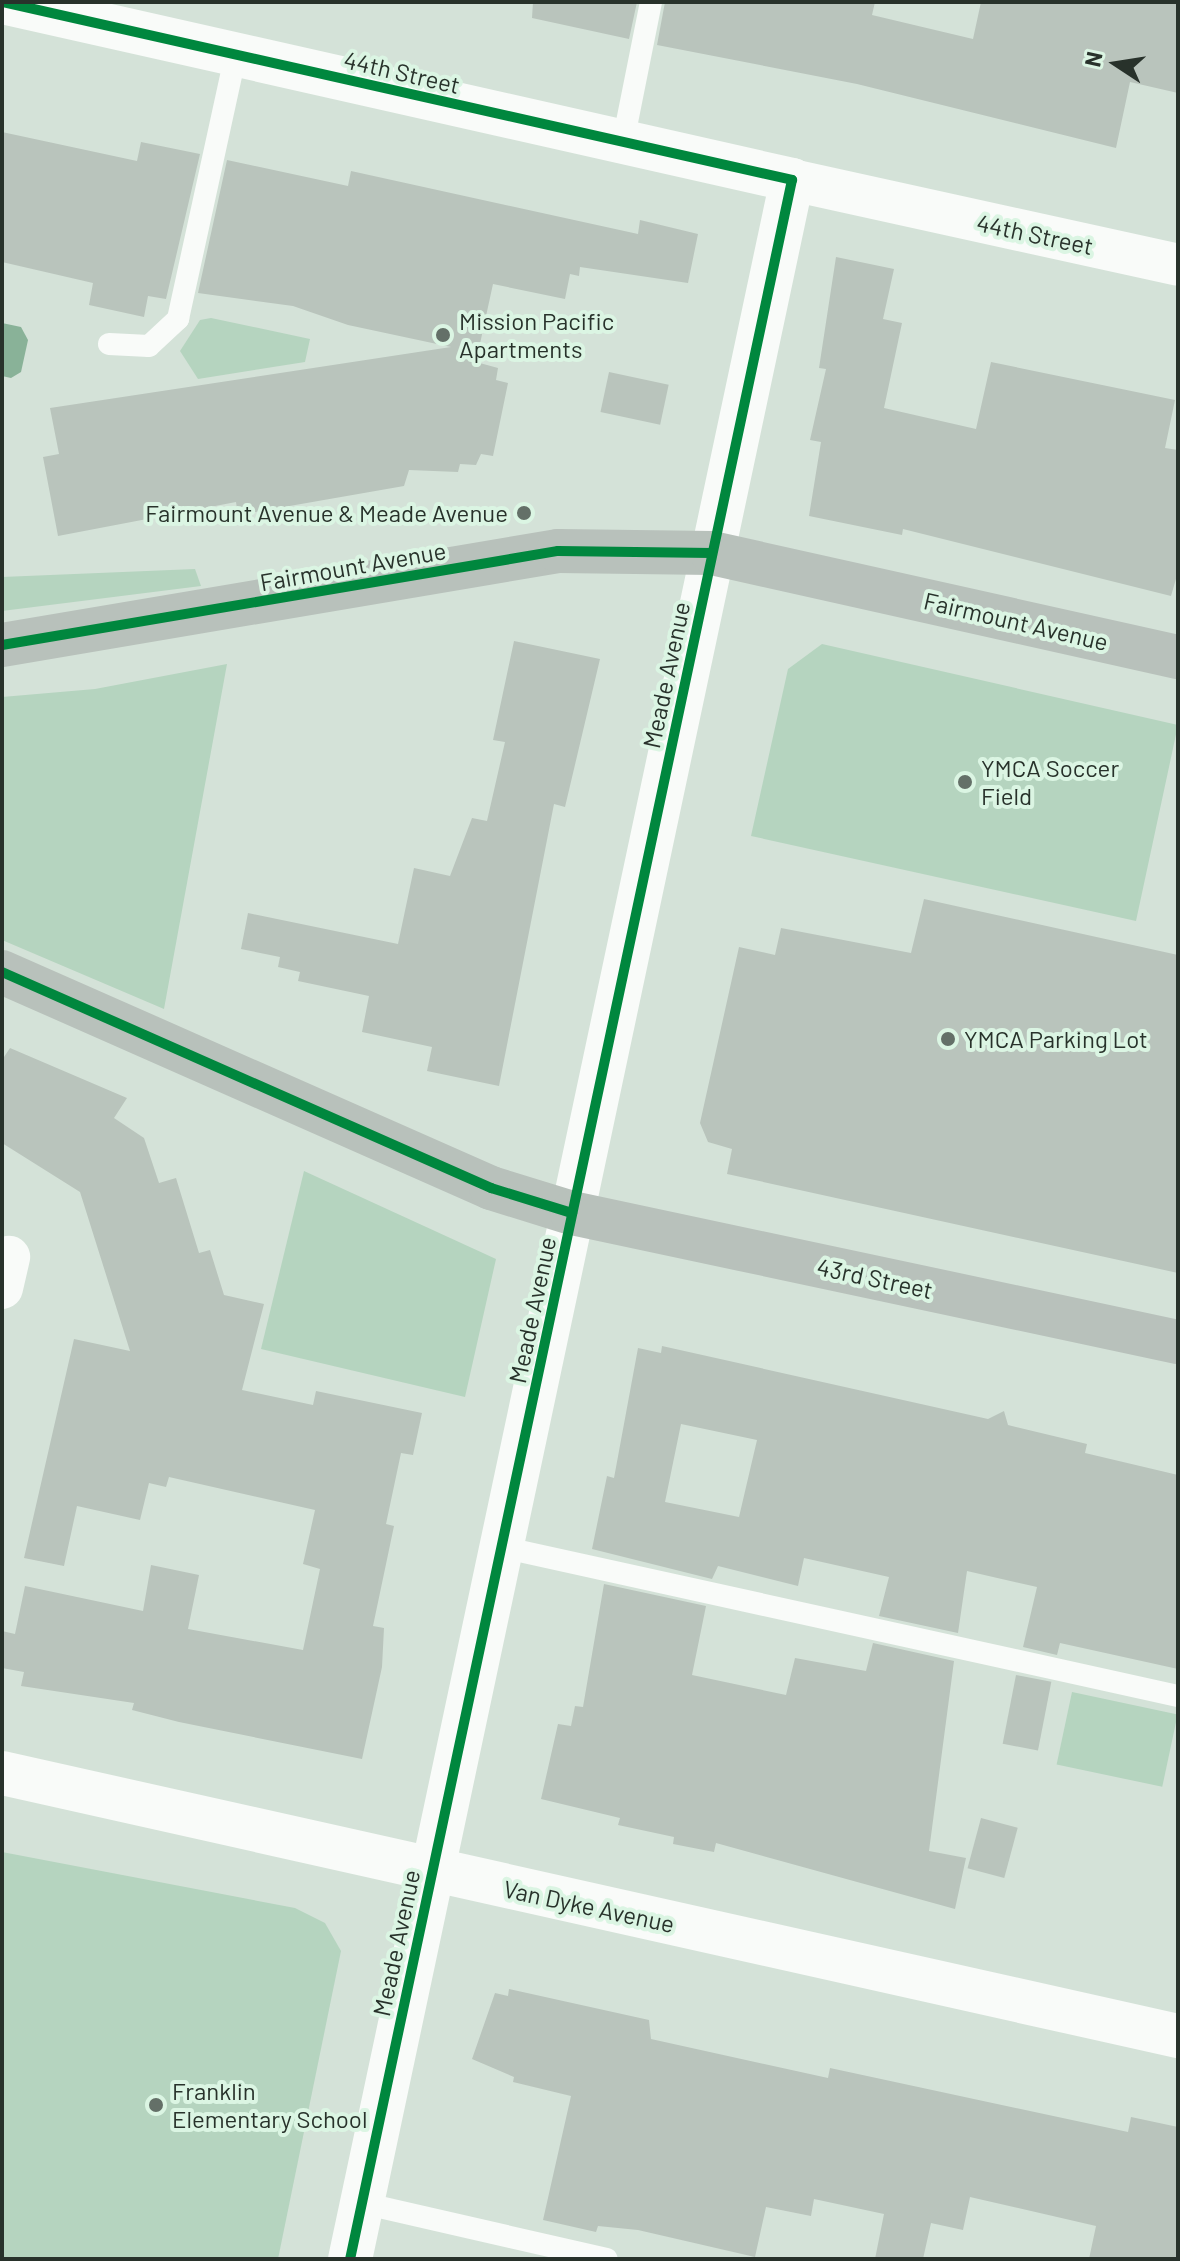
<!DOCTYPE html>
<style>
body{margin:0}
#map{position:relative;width:1180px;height:2261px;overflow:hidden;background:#d4e2d8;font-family:Barlow,sans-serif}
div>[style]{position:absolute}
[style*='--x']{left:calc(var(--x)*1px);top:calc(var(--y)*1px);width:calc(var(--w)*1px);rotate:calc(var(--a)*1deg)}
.green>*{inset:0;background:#b5d4bf;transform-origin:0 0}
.water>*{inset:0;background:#89b298}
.building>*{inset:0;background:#b9c4bc;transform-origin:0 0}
.lane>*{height:22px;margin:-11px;padding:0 11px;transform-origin:11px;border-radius:11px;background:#f9fbf9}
.street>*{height:42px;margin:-21px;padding:0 21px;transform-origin:21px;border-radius:21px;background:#f9fbf9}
.secondary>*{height:44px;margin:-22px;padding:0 22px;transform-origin:22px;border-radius:22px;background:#f9fbf9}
.primary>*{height:44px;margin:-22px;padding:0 22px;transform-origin:22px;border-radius:22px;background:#b8c1bb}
.cycleway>*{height:10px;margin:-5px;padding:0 5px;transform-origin:5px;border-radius:5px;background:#00873e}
.dots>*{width:22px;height:22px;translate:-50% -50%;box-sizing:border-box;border:4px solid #dbf5e3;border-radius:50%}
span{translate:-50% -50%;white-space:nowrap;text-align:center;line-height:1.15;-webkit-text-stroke:8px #dbf5e3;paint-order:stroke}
.street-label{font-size:24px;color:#28322b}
.poi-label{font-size:24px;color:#28322b}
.left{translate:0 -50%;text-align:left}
.right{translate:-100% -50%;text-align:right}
.frame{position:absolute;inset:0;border:4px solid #28322b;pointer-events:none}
.north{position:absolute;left:1076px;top:24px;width:80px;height:80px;-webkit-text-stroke:6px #dbf5e3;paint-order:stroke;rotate:282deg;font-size:22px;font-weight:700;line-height:32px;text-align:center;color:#28322b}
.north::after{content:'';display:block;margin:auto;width:28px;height:36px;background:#28322b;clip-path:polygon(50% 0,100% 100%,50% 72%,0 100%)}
</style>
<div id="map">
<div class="green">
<i style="clip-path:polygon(211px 318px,310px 339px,305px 362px,198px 379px,180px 351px,200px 320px)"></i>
<i style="clip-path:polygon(195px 569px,201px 586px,2px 611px,2px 577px)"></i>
<i style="clip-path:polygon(822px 644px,1178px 725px,1136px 921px,751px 836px,788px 669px)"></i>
<i style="clip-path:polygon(227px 664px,164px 1009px,2px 940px,2px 697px,95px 689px)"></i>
<i style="clip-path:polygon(304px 1171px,496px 1259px,465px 1397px,261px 1349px)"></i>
<i style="left:1072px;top:1692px;width:108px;height:74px;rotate:12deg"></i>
<i style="clip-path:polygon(2px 1852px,295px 1908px,325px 1923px,341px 1951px,278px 2259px,2px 2259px)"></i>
</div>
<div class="water">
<i style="clip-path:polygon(2px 323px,21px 327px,28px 340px,21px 372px,11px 378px,2px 376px)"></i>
</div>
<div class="building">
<i style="clip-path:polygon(533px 2px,637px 2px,629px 39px,532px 18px)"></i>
<i style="clip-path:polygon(665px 2px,875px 2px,872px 15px,973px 39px,981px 2px,1178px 2px,1178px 93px,1130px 82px,1116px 148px,857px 84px,657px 45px)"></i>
<i style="clip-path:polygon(2px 132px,137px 161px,141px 142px,200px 154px,166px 299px,148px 296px,144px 317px,89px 305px,93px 283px,2px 262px)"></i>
<i style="clip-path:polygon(227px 160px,348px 186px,351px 171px,638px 234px,640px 220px,698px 234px,688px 283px,580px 267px,579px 276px,570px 274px,565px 299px,493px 284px,476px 362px,498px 368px,496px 380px,508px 383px,493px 456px,481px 454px,476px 465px,460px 464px,458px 472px,409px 470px,404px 486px,238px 515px,236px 502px,58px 536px,43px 457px,59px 454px,50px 408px,451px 347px,348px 325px,293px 306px,198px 293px)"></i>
<i style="clip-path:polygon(836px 257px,894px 269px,883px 319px,902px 323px,884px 408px,976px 429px,991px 362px,1175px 400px,1165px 448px,1178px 450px,1178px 572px,1171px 596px,903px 529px,902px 535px,809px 516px,821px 442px,810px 440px,826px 369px,819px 368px)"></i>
<i style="left:609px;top:372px;width:61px;height:41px;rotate:12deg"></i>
<i style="clip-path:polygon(514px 641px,600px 659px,565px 807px,554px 804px,499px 1086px,427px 1071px,432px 1047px,362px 1032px,369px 996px,298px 981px,300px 972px,278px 967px,280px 957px,241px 949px,248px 913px,398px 944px,414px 868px,450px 876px,472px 818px,487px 821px,505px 742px,493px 740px)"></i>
<i style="clip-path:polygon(924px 899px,1178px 955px,1178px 1273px,727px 1174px,732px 1149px,708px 1142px,700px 1123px,739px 947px,775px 955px,781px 928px,911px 953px)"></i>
<i style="clip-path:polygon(10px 1048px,127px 1098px,114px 1118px,144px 1138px,159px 1183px,176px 1178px,199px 1253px,210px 1250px,224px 1295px,264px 1304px,242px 1390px,313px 1405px,316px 1391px,422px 1413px,413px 1455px,401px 1453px,386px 1524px,394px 1526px,373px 1626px,384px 1628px,382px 1667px,362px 1759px,179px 1722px,132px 1710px,134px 1703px,21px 1686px,24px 1672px,2px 1668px,2px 1631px,15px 1634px,25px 1586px,143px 1611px,151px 1565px,199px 1575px,188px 1629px,303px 1650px,320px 1569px,303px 1564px,315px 1510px,169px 1477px,166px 1487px,149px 1483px,140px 1520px,77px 1506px,64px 1566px,24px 1558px,74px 1339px,130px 1351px,80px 1192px,2px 1143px,2px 1060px)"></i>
<i style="clip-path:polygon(evenodd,662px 1346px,988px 1419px,1004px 1411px,1008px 1425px,1087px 1444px,1085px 1453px,1178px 1475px,1178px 1669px,1060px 1643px,1057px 1655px,1023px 1647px,1037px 1587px,967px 1571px,958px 1633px,879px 1616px,889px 1577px,804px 1558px,798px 1586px,718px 1566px,712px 1579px,592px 1549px,607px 1476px,614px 1478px,638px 1348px,661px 1353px,662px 1346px,681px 1424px,757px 1440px,739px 1517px,665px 1502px,681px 1424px)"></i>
<i style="clip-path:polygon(604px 1584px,706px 1606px,692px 1675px,786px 1695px,795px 1658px,866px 1671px,873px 1643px,954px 1661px,929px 1851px,966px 1858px,955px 1909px,716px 1843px,714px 1852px,673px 1844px,674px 1837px,618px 1825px,620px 1818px,541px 1799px,558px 1724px,571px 1726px,575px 1706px,583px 1707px)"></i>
<i style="left:1016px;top:1675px;width:36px;height:70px;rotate:11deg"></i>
<i style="left:981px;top:1818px;width:38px;height:52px;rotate:15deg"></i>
<i style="clip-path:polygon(509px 1989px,649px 2020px,651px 2039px,828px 2078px,830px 2068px,1128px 2132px,1131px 2117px,1178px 2127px,1178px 2259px,1089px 2259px,1096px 2226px,970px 2197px,963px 2230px,931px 2223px,923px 2259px,875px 2259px,884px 2214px,814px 2199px,811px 2216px,766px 2207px,755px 2257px,638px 2230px,598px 2226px,596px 2232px,543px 2220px,571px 2096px,513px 2082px,514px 2077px,472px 2059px,495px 1993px,508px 1996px)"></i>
</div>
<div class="lane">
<i style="--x:623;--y:142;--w:143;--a:-78.7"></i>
<i style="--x:109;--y:344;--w:40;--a:2.9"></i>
<i style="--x:149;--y:346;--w:40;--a:-43"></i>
<i style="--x:178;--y:319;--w:271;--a:-77.7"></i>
<i style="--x:501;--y:1547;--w:693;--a:12.41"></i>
<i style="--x:362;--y:2203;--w:251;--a:12.9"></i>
</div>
<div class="street">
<i style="--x:792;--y:180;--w:395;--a:12.4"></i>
<i style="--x:2;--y:1288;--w:32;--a:-77"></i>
</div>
<div class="secondary">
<i style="--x:3;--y:2;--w:809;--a:12.71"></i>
<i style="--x:792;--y:180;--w:2125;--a:102"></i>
<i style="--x:2;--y:1773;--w:1205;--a:12.61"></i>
</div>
<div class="primary">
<i style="--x:2;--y:645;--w:564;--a:-9.6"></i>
<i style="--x:558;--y:551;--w:154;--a:0.7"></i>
<i style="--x:712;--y:553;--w:477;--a:12.6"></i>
<i style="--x:2;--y:972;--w:535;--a:23.83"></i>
<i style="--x:491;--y:1188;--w:85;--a:17.2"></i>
<i style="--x:572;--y:1213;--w:620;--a:12.02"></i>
</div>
<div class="cycleway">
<i style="--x:3;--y:2;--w:809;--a:12.71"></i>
<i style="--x:792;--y:180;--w:2125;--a:102"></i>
<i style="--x:2;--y:645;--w:564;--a:-9.6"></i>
<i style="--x:558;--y:551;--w:154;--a:0.7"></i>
<i style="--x:2;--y:972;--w:535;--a:23.83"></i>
<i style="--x:491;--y:1188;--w:85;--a:17.2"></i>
</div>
<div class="dots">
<i style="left:443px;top:335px;background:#647068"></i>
<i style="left:524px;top:513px;background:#647068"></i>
<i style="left:965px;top:782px;background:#647068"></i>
<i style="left:948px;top:1039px;background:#647068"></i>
<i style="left:156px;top:2105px;background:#647068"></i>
</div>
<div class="street-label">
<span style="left:402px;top:72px;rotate:13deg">44th Street</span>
<span style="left:1035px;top:234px;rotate:12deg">44th Street</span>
<span style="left:353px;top:566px;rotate:-10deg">Fairmount Avenue</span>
<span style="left:1016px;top:621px;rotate:13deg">Fairmount Avenue</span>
<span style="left:666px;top:675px;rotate:-78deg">Meade Avenue</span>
<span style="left:875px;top:1278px;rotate:12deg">43rd Street</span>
<span style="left:532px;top:1310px;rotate:-78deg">Meade Avenue</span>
<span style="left:589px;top:1906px;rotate:12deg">Van Dyke Avenue</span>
<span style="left:396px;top:1943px;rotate:-78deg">Meade Avenue</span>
</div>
<div class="poi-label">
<span class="left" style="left:459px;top:335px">Mission Pacific<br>Apartments</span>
<span class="right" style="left:508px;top:513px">Fairmount Avenue &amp; Meade Avenue</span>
<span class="left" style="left:981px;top:782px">YMCA Soccer<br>Field</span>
<span class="left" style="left:964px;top:1039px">YMCA Parking Lot</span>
<span class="left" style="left:172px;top:2105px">Franklin<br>Elementary School</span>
</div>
<div class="frame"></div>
<div class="north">N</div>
</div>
